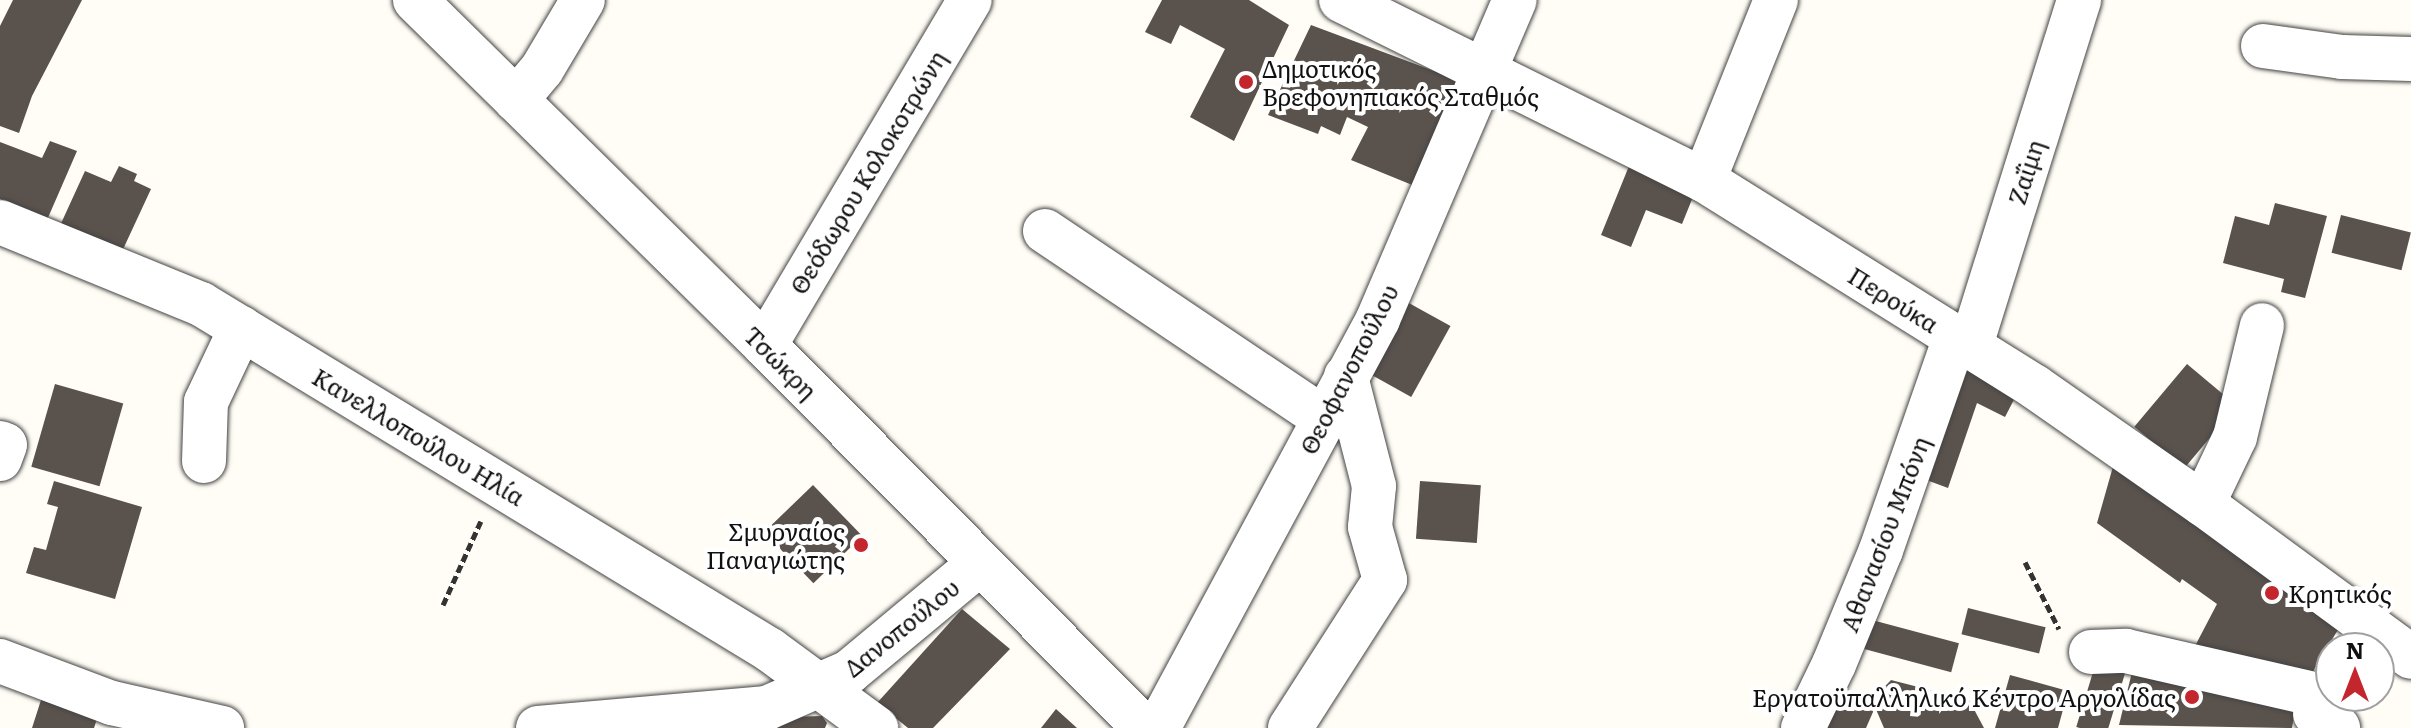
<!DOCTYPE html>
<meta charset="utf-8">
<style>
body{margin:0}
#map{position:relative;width:2411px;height:728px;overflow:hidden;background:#fffdf5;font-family:Literata,serif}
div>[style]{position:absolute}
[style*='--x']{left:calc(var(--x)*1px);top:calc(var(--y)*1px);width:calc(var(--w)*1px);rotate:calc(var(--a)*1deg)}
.building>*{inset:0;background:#5a524d;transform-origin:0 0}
.path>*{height:5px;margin-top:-2.5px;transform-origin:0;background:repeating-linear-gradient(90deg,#333 0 8px,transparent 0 12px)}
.roads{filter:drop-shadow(0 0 2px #444) drop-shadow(0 0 2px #444)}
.minor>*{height:44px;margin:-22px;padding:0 22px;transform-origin:22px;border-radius:22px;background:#fff}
.dots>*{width:22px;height:22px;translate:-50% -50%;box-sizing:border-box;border:4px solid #fff;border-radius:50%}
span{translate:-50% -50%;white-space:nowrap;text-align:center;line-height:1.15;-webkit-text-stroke:8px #fff;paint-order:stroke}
.poi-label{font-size:24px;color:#111}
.left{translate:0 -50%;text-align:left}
.right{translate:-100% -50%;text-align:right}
.street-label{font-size:24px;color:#111}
.north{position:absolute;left:2315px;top:632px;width:80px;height:80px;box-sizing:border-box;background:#fff;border:2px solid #a0a0a0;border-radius:50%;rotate:0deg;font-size:22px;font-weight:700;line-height:32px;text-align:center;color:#111}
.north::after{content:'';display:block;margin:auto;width:28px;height:36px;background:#c4262e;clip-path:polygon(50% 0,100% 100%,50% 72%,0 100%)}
</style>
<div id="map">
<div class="building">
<i style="clip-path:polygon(13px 0,82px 0,32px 96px,19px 133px,0 126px,0 26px)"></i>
<i style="clip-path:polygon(1162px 0,1249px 0,1289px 25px,1234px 141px,1190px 117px,1225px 49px,1180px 25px,1171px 44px,1145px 32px)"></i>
<i style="clip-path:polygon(1311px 25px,1466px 83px,1422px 189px,1351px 160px,1368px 127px,1347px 117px,1340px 135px,1321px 126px,1318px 134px,1268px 115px)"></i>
<i style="clip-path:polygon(50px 141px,77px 151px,47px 220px,0 199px,0 142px,42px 158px)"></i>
<i style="clip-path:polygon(119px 166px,137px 174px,134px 181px,151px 189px,119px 258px,58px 230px,85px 171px,111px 182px)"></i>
<i style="clip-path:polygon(1629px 166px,1695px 192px,1682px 224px,1646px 210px,1631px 247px,1601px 235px)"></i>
<i style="clip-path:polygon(2275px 203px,2327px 216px,2305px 298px,2281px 292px,2284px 279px,2223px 263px,2235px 216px,2269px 225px)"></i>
<i style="left:2341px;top:215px;width:72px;height:39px;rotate:14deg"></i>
<i style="left:1398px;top:297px;width:60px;height:81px;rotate:29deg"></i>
<i style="clip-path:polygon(1955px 348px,2019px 390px,2005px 417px,1977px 403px,1948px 488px,1913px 475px)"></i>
<i style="left:2187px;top:364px;width:65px;height:82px;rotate:40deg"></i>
<i style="left:55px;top:384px;width:71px;height:86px;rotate:16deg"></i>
<i style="clip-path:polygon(2114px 463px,2342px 623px,2306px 683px,2195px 646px,2217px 604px,2182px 579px,2180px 583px,2097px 523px)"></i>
<i style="clip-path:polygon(54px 481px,142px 507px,115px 599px,26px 573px,34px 547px,46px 550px,58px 507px,47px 504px)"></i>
<i style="left:1420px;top:481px;width:61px;height:58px;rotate:4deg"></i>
<i style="left:813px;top:485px;width:71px;height:68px;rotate:46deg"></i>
<i style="left:1968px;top:608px;width:80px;height:27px;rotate:14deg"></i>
<i style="clip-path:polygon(962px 609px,1010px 649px,933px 728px,908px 728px,877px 703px)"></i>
<i style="left:1872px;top:620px;width:90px;height:30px;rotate:15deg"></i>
<i style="left:2097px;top:659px;width:31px;height:71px;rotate:17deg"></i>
<i style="clip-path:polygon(2133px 668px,2296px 705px,2292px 728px,2119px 725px)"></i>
<i style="clip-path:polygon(2010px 675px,2068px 691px,2058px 728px,1995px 728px)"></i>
<i style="clip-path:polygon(1891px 680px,1969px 700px,1984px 728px,1884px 728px,1872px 700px)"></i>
<i style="clip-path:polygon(1837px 683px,1872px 704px,1873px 712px,1866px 728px,1811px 728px)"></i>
<i style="clip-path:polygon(41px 700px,97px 719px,94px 728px,32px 728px)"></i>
<i style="clip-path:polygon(1056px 709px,1077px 728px,1041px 728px)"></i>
<i style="clip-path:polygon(822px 716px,827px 723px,825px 728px,751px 728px,753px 718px)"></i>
</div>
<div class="path">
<i style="--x:2025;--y:562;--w:75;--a:63.1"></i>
<i style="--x:443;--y:605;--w:92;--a:-65.7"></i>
</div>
<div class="roads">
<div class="minor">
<i style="--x:415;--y:0;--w:491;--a:44.6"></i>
<i style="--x:765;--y:345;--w:539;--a:45.3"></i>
<i style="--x:1341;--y:0;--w:405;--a:26.4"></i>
<i style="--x:1704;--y:180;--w:390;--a:32"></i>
<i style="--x:2035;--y:387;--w:205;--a:34.9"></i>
<i style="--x:2203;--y:504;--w:258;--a:36.3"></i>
<i style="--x:2263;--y:46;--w:80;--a:7.9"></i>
<i style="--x:2342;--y:57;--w:69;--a:1.7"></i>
<i style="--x:516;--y:100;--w:40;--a:-50"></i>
<i style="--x:542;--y:69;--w:80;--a:-59.3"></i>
<i style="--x:1704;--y:180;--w:194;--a:-68.2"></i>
<i style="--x:0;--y:222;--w:217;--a:22.2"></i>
<i style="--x:201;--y:304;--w:666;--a:31.3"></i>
<i style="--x:770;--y:650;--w:132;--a:36.3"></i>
<i style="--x:1045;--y:231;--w:335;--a:33.9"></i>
<i style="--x:765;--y:345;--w:401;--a:-59.3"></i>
<i style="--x:1971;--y:345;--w:362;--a:-72.6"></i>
<i style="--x:0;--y:443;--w:5;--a:22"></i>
<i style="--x:5;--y:445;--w:15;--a:110"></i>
<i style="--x:204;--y:461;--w:59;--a:-88.1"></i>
<i style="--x:206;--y:402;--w:82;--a:-64.7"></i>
<i style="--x:2203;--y:504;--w:74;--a:-64.5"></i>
<i style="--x:2235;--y:437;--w:115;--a:-76.4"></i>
<i style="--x:2091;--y:652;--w:35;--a:-2"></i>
<i style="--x:2126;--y:651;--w:197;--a:12.9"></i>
<i style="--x:0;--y:661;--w:120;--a:20.6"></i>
<i style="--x:112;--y:703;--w:113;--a:12.8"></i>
<i style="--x:2315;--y:714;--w:27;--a:31"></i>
<i style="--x:538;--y:728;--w:230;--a:-5"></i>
<i style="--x:767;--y:708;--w:90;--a:-23.7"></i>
<i style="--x:849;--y:672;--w:169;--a:-39.7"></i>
<i style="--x:1158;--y:728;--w:464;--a:-61.7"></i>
<i style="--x:1378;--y:319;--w:347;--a:-66.8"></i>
<i style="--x:1290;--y:728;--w:176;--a:-57.3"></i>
<i style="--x:1385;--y:580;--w:55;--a:-105.8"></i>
<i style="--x:1370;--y:527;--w:41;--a:-84.4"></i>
<i style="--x:1374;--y:486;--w:113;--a:-104.4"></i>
<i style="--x:1803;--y:728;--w:71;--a:-64.2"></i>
<i style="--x:1834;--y:664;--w:123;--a:-67.6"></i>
<i style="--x:1881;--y:550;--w:225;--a:-70.8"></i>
</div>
</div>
<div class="dots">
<i style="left:1246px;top:82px;background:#c4262e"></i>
<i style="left:861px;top:545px;background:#c4262e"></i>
<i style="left:2272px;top:593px;background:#c4262e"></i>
<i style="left:2192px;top:697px;background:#c4262e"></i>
</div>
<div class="poi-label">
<span class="left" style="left:1262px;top:82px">Δημοτικός<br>Βρεφονηπιακός Σταθμός</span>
<span class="right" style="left:845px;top:545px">Σμυρναίος<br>Παναγιώτης</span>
<span class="left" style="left:2288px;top:593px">Κρητικός</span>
<span class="right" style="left:2176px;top:697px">Εργατοϋπαλληλικό Κέντρο Αργολίδας</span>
</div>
<div class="street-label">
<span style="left:867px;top:172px;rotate:-59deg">Θεόδωρου Κολοκοτρώνη</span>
<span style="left:2025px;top:172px;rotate:-72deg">Ζαΐμη</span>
<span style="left:1894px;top:299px;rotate:32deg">Περούκα</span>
<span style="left:781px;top:362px;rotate:45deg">Τσώκρη</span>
<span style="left:1348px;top:369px;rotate:-63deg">Θεοφανοπούλου</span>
<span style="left:419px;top:436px;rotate:31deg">Κανελλοπούλου Ηλία</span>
<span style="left:1884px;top:534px;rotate:-69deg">Αθανασίου Μπόνη</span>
<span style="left:901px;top:627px;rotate:-39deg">Δανοπούλου</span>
</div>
<div class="north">N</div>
</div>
